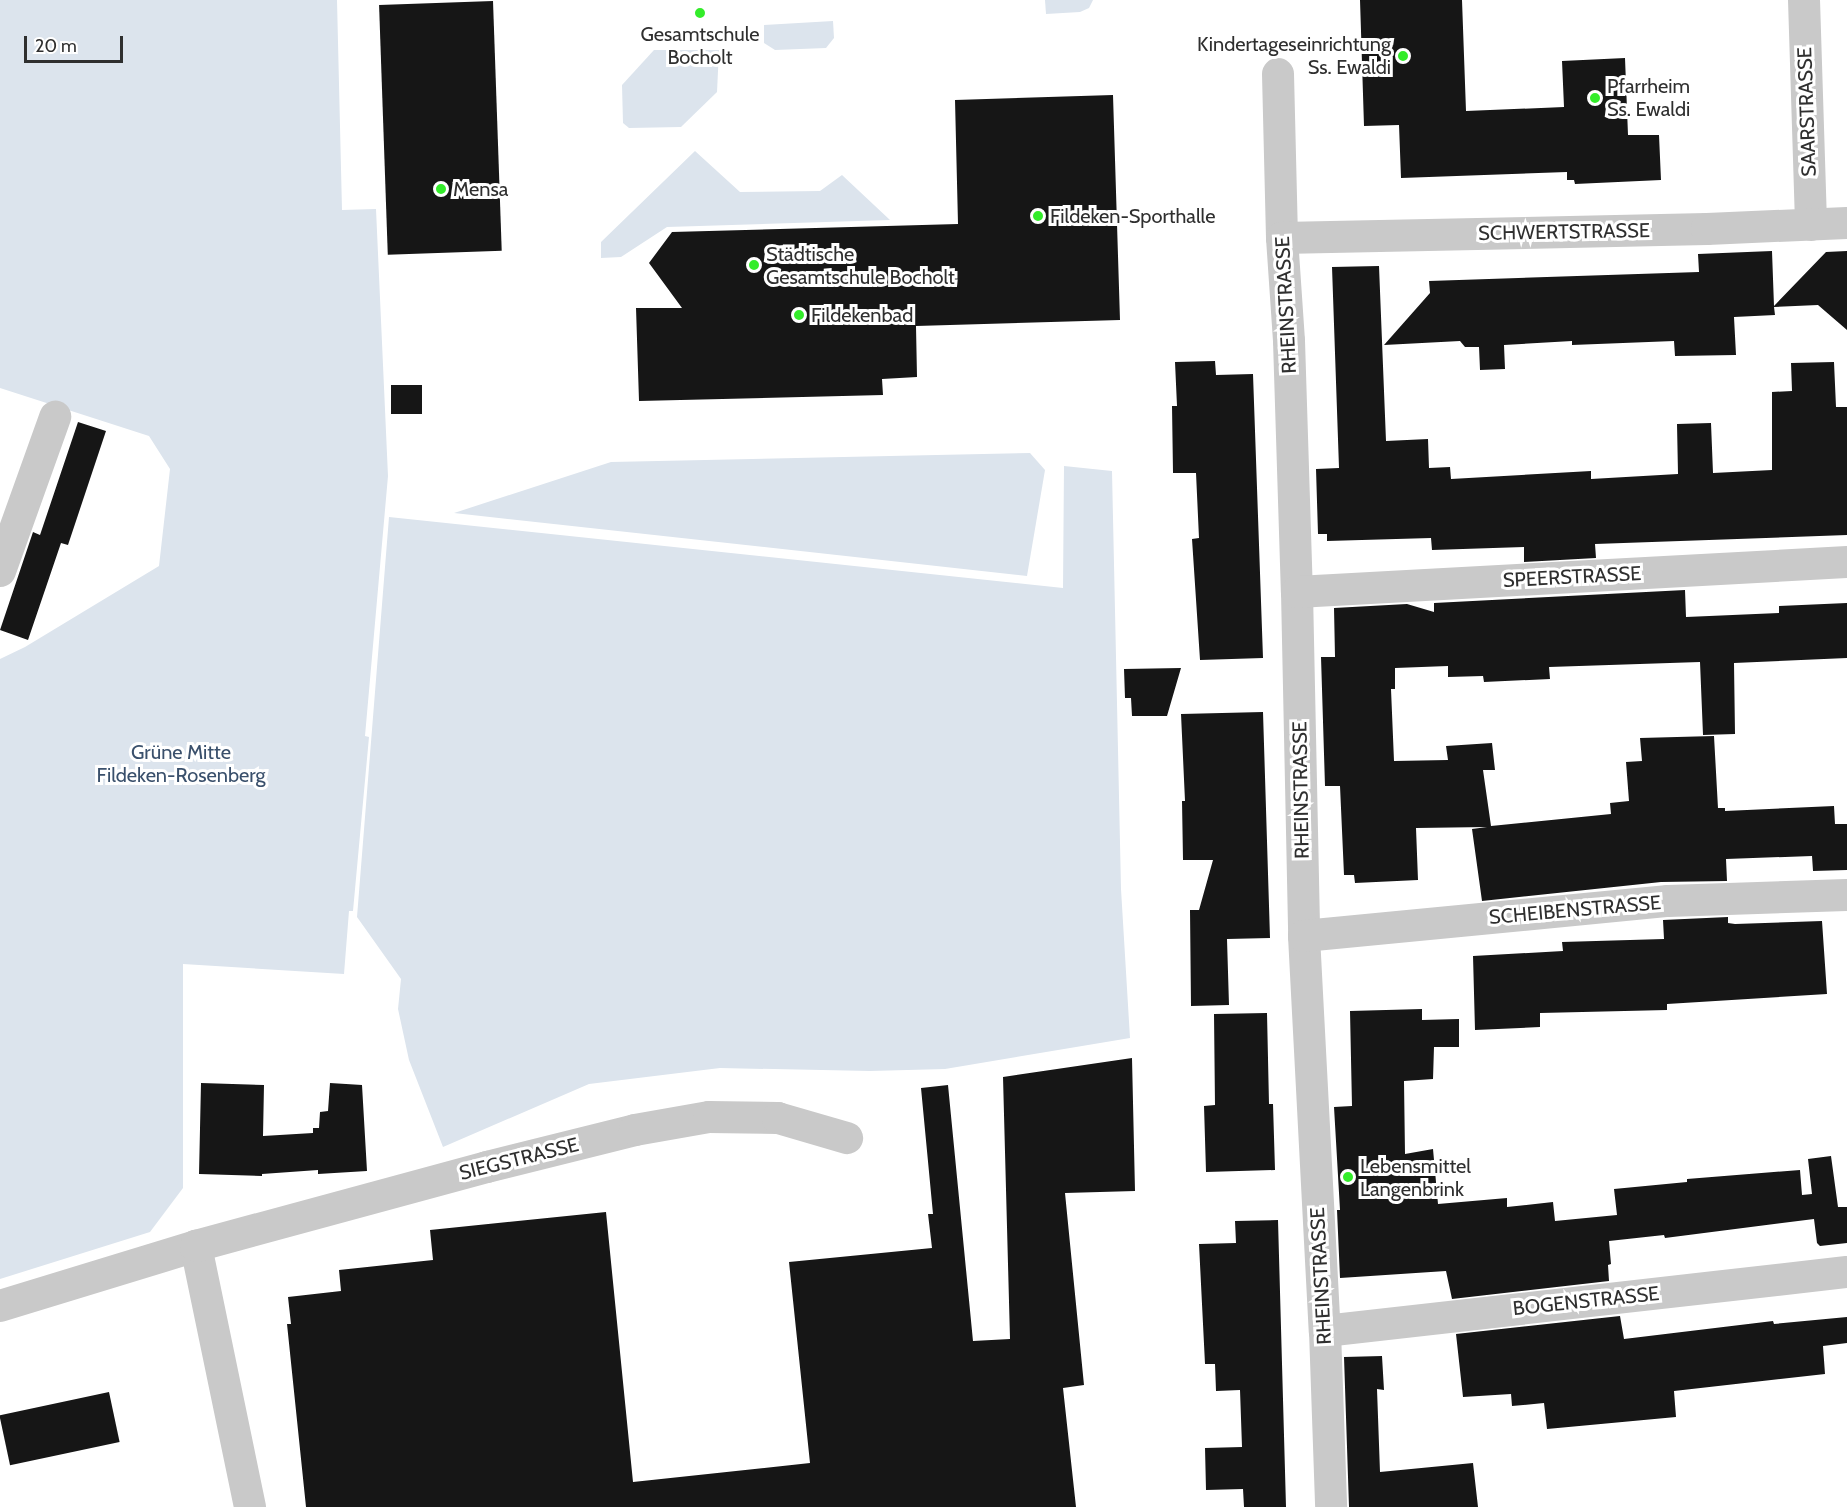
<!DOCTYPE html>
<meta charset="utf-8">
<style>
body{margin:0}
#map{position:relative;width:1847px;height:1507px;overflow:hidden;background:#fff;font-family:Cabin,sans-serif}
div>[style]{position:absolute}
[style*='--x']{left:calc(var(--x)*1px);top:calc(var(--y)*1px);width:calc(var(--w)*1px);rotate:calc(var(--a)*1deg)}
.green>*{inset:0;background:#dce4ed}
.building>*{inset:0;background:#161616;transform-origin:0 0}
.minor>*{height:32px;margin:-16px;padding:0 16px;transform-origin:16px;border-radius:16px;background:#c9c9c9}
.dots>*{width:16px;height:16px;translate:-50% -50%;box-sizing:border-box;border:3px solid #fff;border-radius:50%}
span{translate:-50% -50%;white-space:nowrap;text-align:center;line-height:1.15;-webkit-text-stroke:6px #fff;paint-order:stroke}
.poi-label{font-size:20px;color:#2f2f2f}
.right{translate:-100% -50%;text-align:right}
.left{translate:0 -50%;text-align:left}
.street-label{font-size:20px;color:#2f2f2f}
.park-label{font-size:20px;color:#3a506c}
.scale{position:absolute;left:24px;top:36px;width:99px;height:27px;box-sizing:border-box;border:3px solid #2f2f2f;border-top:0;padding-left:8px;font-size:18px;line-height:21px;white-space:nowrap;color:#2f2f2f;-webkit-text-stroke:4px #fff;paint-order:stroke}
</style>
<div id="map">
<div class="green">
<i style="clip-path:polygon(0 0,337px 0,342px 210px,376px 209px,388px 476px,365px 736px,369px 737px,353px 911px,349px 911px,344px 974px,183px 964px,183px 1188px,150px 1232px,0 1279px,0 659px,25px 647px,159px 566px,170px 469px,149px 436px,0 388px)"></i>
<i style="clip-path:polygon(1045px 0,1093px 0,1089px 8px,1080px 12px,1046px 14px)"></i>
<i style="clip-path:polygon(833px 21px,834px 38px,826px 48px,775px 50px,764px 43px,764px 25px)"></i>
<i style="clip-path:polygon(654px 50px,719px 50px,717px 92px,681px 127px,629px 128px,623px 123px,622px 85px)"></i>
<i style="clip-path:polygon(695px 151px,740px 192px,820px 191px,842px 175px,890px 220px,667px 227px,621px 257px,601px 258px,601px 242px)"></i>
<i style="clip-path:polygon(1030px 453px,1045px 470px,1027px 576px,454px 513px,611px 462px)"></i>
<i style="clip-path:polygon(1064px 466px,1112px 471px,1121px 889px,1130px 1038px,945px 1069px,870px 1071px,720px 1068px,589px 1084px,443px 1147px,409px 1060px,398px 1009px,401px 979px,357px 917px,389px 517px,1063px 588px)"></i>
</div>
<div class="building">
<i style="clip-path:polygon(1360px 0,1462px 0,1466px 111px,1564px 107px,1562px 61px,1625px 58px,1628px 135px,1659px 135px,1661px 180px,1575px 184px,1574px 180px,1567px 180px,1567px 172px,1401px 178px,1399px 125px,1364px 126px)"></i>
<i style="left:493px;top:1px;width:250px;height:114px;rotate:88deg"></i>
<i style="clip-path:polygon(1113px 95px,1120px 320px,916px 326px,917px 377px,882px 379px,883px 395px,639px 401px,636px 308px,682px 308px,649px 263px,672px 232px,958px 224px,955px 100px)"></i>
<i style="clip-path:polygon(1772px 251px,1774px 306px,1826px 252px,1847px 251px,1847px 330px,1818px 305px,1774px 307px,1775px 315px,1734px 317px,1736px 355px,1675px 356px,1674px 341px,1572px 345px,1572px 341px,1504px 345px,1505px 369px,1480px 370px,1479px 347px,1465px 347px,1460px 341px,1384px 345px,1430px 293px,1429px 281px,1699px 272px,1698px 254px)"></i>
<i style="clip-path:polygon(1379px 266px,1386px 441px,1428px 439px,1429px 468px,1450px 467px,1451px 479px,1591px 471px,1591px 479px,1678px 474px,1677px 424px,1711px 423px,1713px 473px,1772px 470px,1772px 392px,1792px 391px,1791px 363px,1834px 362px,1836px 407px,1847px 407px,1847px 535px,1595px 544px,1596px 558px,1524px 562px,1524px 547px,1432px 550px,1431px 538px,1327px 541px,1327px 534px,1318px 534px,1316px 469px,1339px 468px,1332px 267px)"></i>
<i style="clip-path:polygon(1215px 361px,1216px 375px,1253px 374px,1263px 658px,1200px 660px,1192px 539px,1199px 538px,1196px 473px,1173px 473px,1172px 406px,1177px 406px,1175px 362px)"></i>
<i style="left:391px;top:385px;width:31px;height:29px"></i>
<i style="clip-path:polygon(78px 422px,106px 431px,68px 545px,61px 543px,28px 640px,0 630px,33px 532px,40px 535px)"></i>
<i style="clip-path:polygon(1685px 590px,1686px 617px,1779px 613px,1779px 606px,1847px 603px,1847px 658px,1734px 663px,1735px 734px,1703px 735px,1700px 662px,1549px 667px,1550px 679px,1484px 682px,1483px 676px,1448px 677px,1448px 666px,1395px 668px,1395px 689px,1391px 689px,1394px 761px,1448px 760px,1446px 746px,1492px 743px,1495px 770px,1483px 770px,1491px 826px,1611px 814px,1610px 803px,1629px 801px,1626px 762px,1642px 761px,1640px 738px,1714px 736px,1718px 808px,1725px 808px,1725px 811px,1834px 806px,1835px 824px,1847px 824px,1847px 870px,1813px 871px,1812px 856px,1726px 859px,1727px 881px,1661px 882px,1482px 901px,1472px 829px,1487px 827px,1416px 828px,1418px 880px,1355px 883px,1354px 875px,1344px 875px,1340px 786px,1325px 786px,1321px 657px,1335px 657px,1334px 608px,1407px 604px,1434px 612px,1434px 603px)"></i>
<i style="clip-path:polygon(1181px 668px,1167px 716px,1132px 716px,1131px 698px,1125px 698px,1124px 669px)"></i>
<i style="clip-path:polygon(1263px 712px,1270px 938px,1227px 939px,1229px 1005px,1191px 1006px,1190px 910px,1199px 910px,1213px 860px,1183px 860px,1182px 801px,1185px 801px,1181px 714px)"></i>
<i style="clip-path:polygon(1728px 917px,1728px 923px,1735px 924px,1822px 921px,1827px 994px,1667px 1004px,1667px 1010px,1540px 1013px,1540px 1027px,1475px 1030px,1473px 956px,1563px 951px,1562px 942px,1664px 939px,1663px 920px)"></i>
<i style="clip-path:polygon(1422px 1009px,1422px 1020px,1459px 1019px,1459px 1047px,1434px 1047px,1433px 1079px,1404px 1081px,1405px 1154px,1433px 1149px,1438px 1204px,1507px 1198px,1507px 1207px,1553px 1202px,1555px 1221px,1617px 1215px,1614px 1189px,1687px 1182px,1687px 1179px,1800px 1170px,1802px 1195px,1812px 1194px,1808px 1159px,1831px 1156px,1838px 1207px,1847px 1207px,1847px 1243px,1820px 1246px,1817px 1243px,1814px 1219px,1665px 1238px,1664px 1235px,1609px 1241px,1611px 1264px,1608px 1265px,1609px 1281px,1452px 1299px,1446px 1271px,1340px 1278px,1337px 1210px,1340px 1210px,1334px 1107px,1352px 1106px,1350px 1011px)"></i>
<i style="clip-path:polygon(1267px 1013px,1269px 1104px,1273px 1104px,1275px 1170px,1206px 1172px,1204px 1106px,1215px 1105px,1214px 1014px)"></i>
<i style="clip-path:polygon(1132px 1058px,1135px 1191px,1065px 1193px,1084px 1385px,1063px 1388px,1076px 1507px,306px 1507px,287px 1324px,291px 1324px,288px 1297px,341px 1291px,339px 1270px,433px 1260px,430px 1230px,606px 1212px,633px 1482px,810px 1463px,789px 1262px,932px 1248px,928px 1214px,933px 1214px,921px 1088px,948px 1085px,973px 1341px,1010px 1339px,1003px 1077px)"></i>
<i style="clip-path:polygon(201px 1083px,264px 1085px,263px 1136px,313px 1133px,313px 1128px,319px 1128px,320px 1112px,328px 1111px,330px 1083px,362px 1085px,367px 1171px,318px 1174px,318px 1170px,262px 1174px,262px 1176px,199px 1174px)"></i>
<i style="clip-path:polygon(1278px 1220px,1286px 1507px,1244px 1507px,1243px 1489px,1206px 1490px,1205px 1448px,1242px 1447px,1240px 1390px,1216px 1391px,1215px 1364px,1205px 1364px,1199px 1244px,1236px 1243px,1235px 1221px)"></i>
<i style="clip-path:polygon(1620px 1316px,1624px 1339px,1773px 1321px,1774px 1324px,1847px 1317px,1847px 1343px,1823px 1346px,1825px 1374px,1674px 1391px,1676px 1417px,1547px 1429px,1544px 1403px,1512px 1406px,1511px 1394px,1463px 1397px,1456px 1334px)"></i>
<i style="clip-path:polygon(1382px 1356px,1384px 1390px,1377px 1389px,1380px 1472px,1473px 1463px,1478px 1507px,1349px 1507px,1344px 1357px)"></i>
<i style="left:109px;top:1392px;width:51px;height:112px;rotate:78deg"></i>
</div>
<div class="minor">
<i style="--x:1804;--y:0;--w:225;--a:88.2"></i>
<i style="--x:1278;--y:74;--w:164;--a:88.6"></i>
<i style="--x:1282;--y:238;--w:103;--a:86.1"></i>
<i style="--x:1289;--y:341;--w:251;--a:88.2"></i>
<i style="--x:1297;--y:592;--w:344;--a:88.8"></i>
<i style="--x:1304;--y:936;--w:396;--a:87"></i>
<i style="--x:1325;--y:1331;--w:176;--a:88"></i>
<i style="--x:1282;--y:238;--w:425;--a:-1.2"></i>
<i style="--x:1707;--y:229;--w:140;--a:-2.5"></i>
<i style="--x:0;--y:571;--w:164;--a:-70.3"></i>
<i style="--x:1297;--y:592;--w:551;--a:-3.12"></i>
<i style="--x:1304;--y:936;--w:366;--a:-5.5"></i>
<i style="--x:1668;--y:901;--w:179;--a:-1.9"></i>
<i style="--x:0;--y:1306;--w:205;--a:-17"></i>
<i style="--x:1325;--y:1331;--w:525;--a:-6.45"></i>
<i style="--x:250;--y:1507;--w:267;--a:-101.7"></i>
<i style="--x:196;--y:1246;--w:302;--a:-15.2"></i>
<i style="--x:487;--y:1167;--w:153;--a:-14"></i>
<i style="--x:635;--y:1130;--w:75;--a:-10"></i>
<i style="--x:709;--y:1117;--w:69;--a:0.8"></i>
<i style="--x:778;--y:1118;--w:72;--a:16.2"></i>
</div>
<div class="dots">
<i style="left:700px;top:13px;background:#33ec2a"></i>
<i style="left:1403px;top:56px;background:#33ec2a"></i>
<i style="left:1595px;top:98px;background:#33ec2a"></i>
<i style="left:441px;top:189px;background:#33ec2a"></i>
<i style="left:1038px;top:216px;background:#33ec2a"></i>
<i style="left:754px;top:265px;background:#33ec2a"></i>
<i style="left:799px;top:315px;background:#33ec2a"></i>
<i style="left:1348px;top:1177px;background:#33ec2a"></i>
</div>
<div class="poi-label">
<span style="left:700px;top:46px">Gesamtschule<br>Bocholt</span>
<span class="right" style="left:1391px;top:56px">Kindertageseinrichtung<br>Ss. Ewaldi</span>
<span class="left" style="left:1607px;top:98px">Pfarrheim<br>Ss. Ewaldi</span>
<span class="left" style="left:453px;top:189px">Mensa</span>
<span class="left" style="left:1050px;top:216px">Fildeken-Sporthalle</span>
<span class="left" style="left:766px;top:266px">Städtische<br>Gesamtschule Bocholt</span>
<span class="left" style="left:811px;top:315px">Fildekenbad</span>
<span class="left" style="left:1360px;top:1178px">Lebensmittel<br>Langenbrink</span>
</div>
<div class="street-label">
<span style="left:1807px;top:112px;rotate:-92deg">SAARSTRASSE</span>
<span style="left:1564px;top:232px;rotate:-1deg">SCHWERTSTRASSE</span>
<span style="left:1286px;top:305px;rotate:-93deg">RHEINSTRASSE</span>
<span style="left:1572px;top:577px;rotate:-3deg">SPEERSTRASSE</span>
<span style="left:1301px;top:790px;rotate:-91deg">RHEINSTRASSE</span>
<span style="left:1575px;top:910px;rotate:-5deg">SCHEIBENSTRASSE</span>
<span style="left:519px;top:1159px;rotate:-14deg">SIEGSTRASSE</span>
<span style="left:1321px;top:1276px;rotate:-93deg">RHEINSTRASSE</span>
<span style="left:1586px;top:1301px;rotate:-6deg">BOGENSTRASSE</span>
</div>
<div class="park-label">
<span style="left:181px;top:764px">Grüne Mitte<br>Fildeken-Rosenberg</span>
</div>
<div class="scale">20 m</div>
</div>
